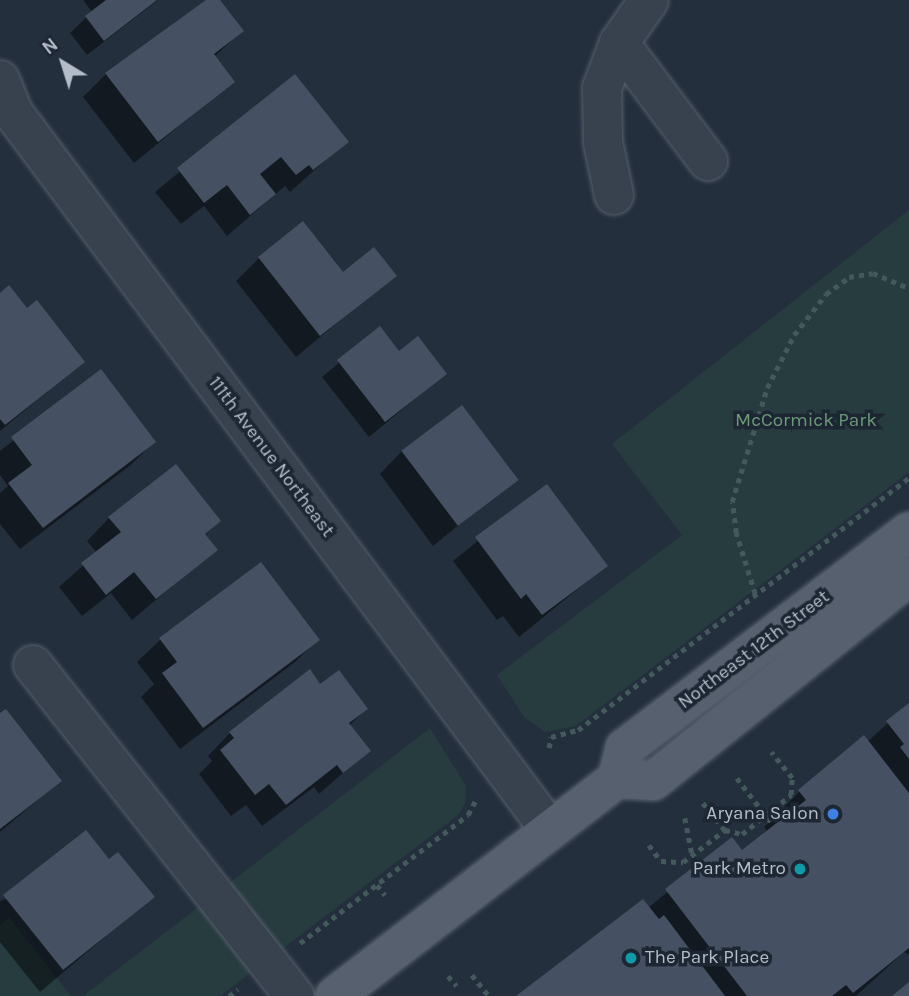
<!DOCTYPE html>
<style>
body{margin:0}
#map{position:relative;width:909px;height:996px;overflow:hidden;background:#242f3e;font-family:Karla,sans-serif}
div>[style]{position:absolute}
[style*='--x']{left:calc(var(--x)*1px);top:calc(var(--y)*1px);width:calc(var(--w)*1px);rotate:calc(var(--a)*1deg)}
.green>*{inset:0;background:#263c3f}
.shadow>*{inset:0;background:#0007}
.building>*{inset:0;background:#455162;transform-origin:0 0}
.path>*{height:4.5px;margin-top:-2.25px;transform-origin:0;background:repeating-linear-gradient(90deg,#44595c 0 5px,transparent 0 10px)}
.roads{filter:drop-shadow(0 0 2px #565f6c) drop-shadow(0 0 2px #565f6c)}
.minor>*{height:38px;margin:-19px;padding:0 19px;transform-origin:19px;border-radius:19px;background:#38414e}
.major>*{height:38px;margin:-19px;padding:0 19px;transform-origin:19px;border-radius:19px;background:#56606e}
.dots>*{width:19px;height:19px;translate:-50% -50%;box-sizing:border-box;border:4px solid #1d2633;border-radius:50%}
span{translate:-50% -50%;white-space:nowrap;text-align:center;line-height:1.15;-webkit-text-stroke:7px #1d2633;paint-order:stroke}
.park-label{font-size:19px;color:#6b9a76}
.street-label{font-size:19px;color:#b4bcc9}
.poi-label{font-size:19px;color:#b4bcc9}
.right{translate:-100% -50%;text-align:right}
.left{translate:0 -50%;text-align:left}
.north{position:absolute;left:28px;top:28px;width:70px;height:70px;-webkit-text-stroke:5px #1d2633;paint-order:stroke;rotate:322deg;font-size:19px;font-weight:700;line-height:28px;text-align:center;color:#b4bcc9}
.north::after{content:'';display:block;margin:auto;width:24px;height:32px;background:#b4bcc9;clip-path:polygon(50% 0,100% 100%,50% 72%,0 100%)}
</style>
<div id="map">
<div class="green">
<i style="clip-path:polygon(909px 210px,909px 472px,576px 726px,545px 732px,524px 717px,497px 675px,682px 535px,612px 444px)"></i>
<i style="clip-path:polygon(430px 728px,466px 786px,465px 804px,457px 816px,220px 996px,83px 996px)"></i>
<i style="clip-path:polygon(9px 917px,71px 996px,0 996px,0 925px)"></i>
</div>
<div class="shadow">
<i style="clip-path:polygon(83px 0,158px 0,87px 55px,70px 33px,92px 12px)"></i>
<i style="clip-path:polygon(208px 0,218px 0,242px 31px,214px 57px,233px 82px,134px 163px,83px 97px,106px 74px)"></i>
<i style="clip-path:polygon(295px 77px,346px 142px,290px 192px,285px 186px,227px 236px,204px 206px,181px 224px,155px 192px)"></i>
<i style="clip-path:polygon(259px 258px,342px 274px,395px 275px,296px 357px,236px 281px)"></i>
<i style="clip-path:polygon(0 295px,26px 310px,83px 362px,0 431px)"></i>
<i style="clip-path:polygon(380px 329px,399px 353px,445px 374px,369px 437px,322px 377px)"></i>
<i style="clip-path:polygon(101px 371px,154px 442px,132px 464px,20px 549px,0 524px,0 493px,8px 486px,0 475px,0 451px)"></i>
<i style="clip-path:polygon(402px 451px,515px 479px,433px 546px,380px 474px)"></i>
<i style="clip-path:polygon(546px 486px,606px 566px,519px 637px,503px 616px,497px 620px,453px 561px)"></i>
<i style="clip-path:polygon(109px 518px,219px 521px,204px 536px,215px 550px,132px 620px,111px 593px,82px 616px,59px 587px,97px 553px,87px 541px)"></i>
<i style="clip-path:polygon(261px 564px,317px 640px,295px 662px,180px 749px,141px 697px,154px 684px,137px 662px,160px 640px)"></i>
<i style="clip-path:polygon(320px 686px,366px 709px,349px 726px,368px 751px,319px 794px,314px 787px,262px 826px,246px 805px,231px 816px,199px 774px,212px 761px,208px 756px,230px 733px)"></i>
<i style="clip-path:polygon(909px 704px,909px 955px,904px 952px,856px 996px,519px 996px,648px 908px,732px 839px,742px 852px,768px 832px,764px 827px,799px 792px,864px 738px,867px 742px)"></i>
<i style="clip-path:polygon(0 715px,60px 781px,0 832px)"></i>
<i style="clip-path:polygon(109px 861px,152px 897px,40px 992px,0 942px,0 901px)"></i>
</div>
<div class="building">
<i style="clip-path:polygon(106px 0,157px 0,104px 41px,85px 16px)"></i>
<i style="clip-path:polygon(206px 0,220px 0,244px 31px,214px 54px,235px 82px,158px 142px,105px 73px)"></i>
<i style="clip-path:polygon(295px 74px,349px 142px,313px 170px,309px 165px,296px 175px,281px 157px,260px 174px,276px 194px,250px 215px,227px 185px,204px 203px,177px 168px)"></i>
<i style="clip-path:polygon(303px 221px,343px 272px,374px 247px,397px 276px,320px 336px,258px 257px)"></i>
<i style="clip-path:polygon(9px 285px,27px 308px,37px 300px,85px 362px,5px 425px,0 419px,0 293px)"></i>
<i style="clip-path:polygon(380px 326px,399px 351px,418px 336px,447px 374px,385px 422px,337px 360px)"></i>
<i style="clip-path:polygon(101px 369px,156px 442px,43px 528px,8px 483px,32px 465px,11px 437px)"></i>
<i style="left:462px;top:405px;width:94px;height:76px;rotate:53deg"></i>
<i style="clip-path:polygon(176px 464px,221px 521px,205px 534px,218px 550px,156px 599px,134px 572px,106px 595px,81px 563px,121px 532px,108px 517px)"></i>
<i style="clip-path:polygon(547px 484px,608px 566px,542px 615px,526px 594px,521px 599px,475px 537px)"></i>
<i style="clip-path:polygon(261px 562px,320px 640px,203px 728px,162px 673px,177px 662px,159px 638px)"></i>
<i style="clip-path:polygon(310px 669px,320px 684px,339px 670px,368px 709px,349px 723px,371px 751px,343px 773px,337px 765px,286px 805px,269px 784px,255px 795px,220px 750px,234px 738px,229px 732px)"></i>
<i style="clip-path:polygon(909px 703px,909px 759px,900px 747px,904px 744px,886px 721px)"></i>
<i style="clip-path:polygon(6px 709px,62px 781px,0 829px,0 713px)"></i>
<i style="clip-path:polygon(864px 735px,909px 793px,909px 948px,853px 993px,846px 985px,832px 996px,747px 996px,665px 889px,732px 837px,742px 850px,806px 800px,798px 790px)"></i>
<i style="clip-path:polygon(86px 830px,109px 859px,118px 852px,155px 897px,63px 970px,3px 895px)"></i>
<i style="clip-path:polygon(643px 899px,659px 919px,664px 915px,725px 996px,516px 996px)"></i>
<i style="clip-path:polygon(909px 982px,909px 996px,892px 996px)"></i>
</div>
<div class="path">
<i style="--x:755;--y:594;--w:64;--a:-107.3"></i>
<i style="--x:736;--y:533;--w:31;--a:-97"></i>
<i style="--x:732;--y:502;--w:119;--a:-72.9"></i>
<i style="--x:767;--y:388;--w:59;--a:-63"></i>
<i style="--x:794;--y:335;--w:52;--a:-52"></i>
<i style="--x:826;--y:294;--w:29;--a:-36"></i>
<i style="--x:849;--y:277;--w:24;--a:-9"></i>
<i style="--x:873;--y:273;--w:39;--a:23"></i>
<i style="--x:549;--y:748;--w:11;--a:-80"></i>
<i style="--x:551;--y:737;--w:28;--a:-15"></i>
<i style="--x:578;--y:730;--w:416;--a:-37.3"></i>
<i style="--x:737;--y:778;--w:59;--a:52.5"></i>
<i style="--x:703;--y:803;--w:35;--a:51"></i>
<i style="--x:725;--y:830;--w:17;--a:13"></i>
<i style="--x:742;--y:834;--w:63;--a:-38.5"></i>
<i style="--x:791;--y:795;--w:17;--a:-87"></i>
<i style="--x:792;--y:778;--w:33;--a:-129"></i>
<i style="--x:685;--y:818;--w:38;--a:79"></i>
<i style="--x:649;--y:845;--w:20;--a:53"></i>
<i style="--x:661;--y:861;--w:22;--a:3"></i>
<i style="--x:683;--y:862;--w:53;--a:-37.3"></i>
<i style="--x:377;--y:885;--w:13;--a:51"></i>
<i style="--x:300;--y:943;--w:211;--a:-37.3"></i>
<i style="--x:468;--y:815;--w:20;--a:-63"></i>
<i style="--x:472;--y:975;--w:27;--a:51"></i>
<i style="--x:448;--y:976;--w:13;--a:48"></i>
<i style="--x:229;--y:996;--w:11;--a:-38"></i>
</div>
<div class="roads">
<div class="minor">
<i style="--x:619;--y:43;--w:148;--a:53"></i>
<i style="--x:0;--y:80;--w:37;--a:68"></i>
<i style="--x:14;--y:114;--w:894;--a:53.18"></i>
<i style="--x:614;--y:195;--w:54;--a:-101.7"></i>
<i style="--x:603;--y:142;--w:54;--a:-91.1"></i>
<i style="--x:602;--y:88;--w:48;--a:-69.3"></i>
<i style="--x:619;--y:43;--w:52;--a:-55.1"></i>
<i style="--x:33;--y:665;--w:422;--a:51.7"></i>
</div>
<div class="major">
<i style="--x:617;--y:779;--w:36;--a:3"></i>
<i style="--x:653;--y:781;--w:327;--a:-38.6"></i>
<i style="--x:335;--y:996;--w:356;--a:-37.6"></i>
<i style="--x:617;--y:779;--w:32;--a:-76"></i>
<i style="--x:625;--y:748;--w:357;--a:-37.3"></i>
</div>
</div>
<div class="dots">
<i style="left:833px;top:814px;background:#3f7fe0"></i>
<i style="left:800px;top:869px;background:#0f9aa8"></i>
<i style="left:631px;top:958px;background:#0f9aa8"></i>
</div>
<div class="park-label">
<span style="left:806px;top:421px">McCormick Park</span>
</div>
<div class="street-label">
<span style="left:271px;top:457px;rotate:53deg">111th Avenue Northeast</span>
<span style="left:754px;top:650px;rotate:-37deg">Northeast 12th Street</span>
</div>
<div class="poi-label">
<span class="right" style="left:819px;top:814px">Aryana Salon</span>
<span class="right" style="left:786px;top:869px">Park Metro</span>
<span class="left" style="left:645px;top:958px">The Park Place</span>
</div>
<div class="north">N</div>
</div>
